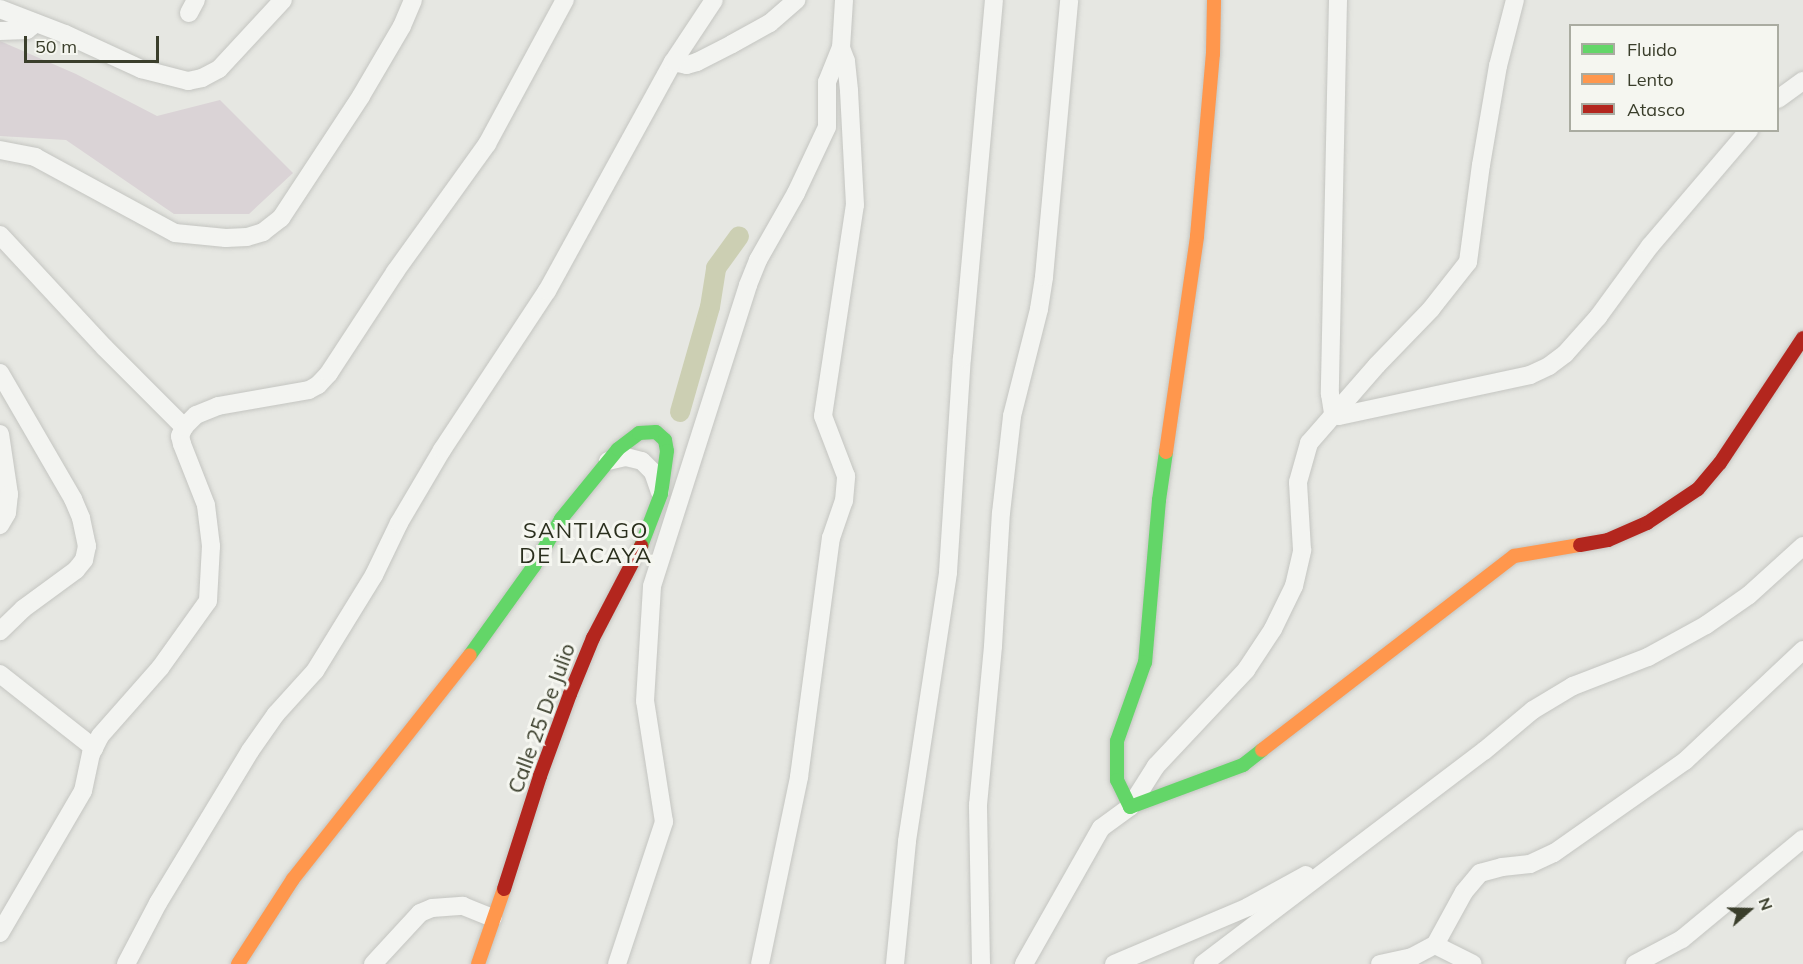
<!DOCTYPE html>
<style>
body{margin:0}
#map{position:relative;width:1803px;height:964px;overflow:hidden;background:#e6e7e2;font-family:Mulish,sans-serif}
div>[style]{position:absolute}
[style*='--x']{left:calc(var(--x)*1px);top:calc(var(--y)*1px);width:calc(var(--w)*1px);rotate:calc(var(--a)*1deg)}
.green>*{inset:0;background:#dad3d6}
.canal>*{height:20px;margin:-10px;padding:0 10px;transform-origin:10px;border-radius:10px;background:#cccfb3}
.roads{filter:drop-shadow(0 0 2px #c4c5c1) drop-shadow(0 0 2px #c4c5c1)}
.street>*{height:18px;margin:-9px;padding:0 9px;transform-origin:9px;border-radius:9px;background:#f3f4f1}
.fast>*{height:14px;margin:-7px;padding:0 7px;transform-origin:7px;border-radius:7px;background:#63d668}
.slow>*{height:14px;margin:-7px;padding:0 7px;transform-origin:7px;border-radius:7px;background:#ff974d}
.jam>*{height:14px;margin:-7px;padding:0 7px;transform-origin:7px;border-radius:7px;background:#b3261e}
span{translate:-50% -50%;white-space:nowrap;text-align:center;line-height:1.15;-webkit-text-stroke:6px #f5f6f0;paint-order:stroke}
.street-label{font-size:21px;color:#3a3e2b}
.neighbourhood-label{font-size:22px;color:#2a2f1d;letter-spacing:1.5px}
.legend{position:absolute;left:1569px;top:24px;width:210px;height:108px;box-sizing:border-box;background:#f5f6f0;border:2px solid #aaaca1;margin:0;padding:8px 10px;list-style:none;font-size:18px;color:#3a3e2b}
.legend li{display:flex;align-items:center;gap:12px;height:30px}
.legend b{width:30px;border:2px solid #aaaca1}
.north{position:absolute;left:1719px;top:880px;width:60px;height:60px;-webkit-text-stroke:4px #f5f6f0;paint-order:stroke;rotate:70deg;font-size:16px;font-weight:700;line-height:24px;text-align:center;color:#3a3e2b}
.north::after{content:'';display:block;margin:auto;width:21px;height:27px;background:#3a3e2b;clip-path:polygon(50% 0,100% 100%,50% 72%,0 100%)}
.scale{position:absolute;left:24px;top:36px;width:135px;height:27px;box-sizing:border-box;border:3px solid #3a3e2b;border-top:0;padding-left:8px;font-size:18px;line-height:21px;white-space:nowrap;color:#3a3e2b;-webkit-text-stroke:4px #f5f6f0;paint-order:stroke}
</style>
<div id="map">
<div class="green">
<i style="clip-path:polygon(0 41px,76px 74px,157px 116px,220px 100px,293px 173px,249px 214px,174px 214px,66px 140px,0 136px)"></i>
</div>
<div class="canal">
<i style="--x:680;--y:412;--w:109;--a:-74.1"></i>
<i style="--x:710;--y:307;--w:39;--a:-81"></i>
<i style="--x:716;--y:268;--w:39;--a:-54"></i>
</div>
<div class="roads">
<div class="street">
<i style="--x:1338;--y:0;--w:394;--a:91.2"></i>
<i style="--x:1330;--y:394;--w:20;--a:81"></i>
<i style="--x:1333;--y:414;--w:6;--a:18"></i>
<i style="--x:1339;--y:416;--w:195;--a:-12.1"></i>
<i style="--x:1530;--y:375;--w:21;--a:-25"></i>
<i style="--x:1549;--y:366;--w:20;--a:-37"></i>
<i style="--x:1565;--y:354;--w:50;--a:-48.3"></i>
<i style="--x:1598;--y:317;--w:88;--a:-53.8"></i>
<i style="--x:1650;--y:246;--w:153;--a:-49.5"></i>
<i style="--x:0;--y:9;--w:70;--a:21"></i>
<i style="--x:65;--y:34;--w:84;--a:24.7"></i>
<i style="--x:141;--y:69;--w:49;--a:14.3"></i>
<i style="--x:188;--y:81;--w:14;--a:-12"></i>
<i style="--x:202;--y:78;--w:19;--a:-28"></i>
<i style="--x:219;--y:69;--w:94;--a:-47.2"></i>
<i style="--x:189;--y:13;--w:15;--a:-62"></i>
<i style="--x:0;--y:31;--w:27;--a:-2"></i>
<i style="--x:27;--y:30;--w:11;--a:-38"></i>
<i style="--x:673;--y:62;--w:14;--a:12"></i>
<i style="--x:687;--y:65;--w:10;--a:-17"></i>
<i style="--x:697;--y:62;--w:39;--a:-27"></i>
<i style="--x:732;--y:44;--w:43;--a:-28.9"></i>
<i style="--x:770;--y:23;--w:35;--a:-41"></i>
<i style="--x:1778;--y:99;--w:31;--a:-36"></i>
<i style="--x:0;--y:150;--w:36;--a:11"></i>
<i style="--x:35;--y:157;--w:159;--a:28.5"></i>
<i style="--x:175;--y:233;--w:51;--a:5.6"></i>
<i style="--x:226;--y:238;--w:21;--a:-3"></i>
<i style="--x:247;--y:237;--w:17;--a:-17"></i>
<i style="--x:263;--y:232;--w:23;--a:-38"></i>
<i style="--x:281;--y:218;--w:146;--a:-56.7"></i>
<i style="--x:361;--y:96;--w:81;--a:-59.6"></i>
<i style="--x:402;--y:26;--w:28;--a:-67"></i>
<i style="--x:0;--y:235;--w:154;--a:47.1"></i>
<i style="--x:105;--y:348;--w:112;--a:45"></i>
<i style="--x:0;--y:373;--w:146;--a:59.9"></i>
<i style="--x:73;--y:499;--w:21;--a:67"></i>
<i style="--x:81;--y:518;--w:29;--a:78"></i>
<i style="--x:87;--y:546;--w:14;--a:102"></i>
<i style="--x:84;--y:560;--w:13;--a:129"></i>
<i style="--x:76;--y:570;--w:66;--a:143.7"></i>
<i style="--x:23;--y:609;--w:32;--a:136"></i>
<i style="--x:0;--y:434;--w:61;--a:81.5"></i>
<i style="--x:9;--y:494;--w:19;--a:96"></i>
<i style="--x:7;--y:513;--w:14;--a:120"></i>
<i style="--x:608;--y:461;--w:18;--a:-13"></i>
<i style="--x:626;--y:457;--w:16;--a:14"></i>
<i style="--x:642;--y:461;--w:16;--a:45"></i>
<i style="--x:653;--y:472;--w:21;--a:71"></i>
<i style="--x:0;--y:674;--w:120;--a:38.2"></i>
<i style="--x:0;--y:933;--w:164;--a:-59.7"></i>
<i style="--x:83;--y:791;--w:38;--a:-78"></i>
<i style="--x:91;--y:754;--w:20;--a:-63"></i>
<i style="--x:100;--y:736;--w:91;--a:-48.6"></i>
<i style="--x:160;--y:668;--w:82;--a:-54.4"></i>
<i style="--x:208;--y:601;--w:55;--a:-86.9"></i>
<i style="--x:211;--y:546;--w:41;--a:-97"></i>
<i style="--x:206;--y:505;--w:66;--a:-111.5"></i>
<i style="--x:182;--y:444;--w:8;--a:-104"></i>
<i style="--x:180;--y:436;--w:10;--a:-66"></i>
<i style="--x:184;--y:427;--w:17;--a:-45"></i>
<i style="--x:196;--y:415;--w:24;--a:-22"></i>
<i style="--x:218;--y:406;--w:92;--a:-10"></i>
<i style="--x:309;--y:390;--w:10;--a:-29"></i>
<i style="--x:318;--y:385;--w:16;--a:-47"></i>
<i style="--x:329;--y:373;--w:121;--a:-56.8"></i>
<i style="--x:395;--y:272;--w:158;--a:-54.3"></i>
<i style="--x:487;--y:144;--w:164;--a:-61.6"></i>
<i style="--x:1435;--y:945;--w:42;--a:26.6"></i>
<i style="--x:126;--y:964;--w:69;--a:-62.3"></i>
<i style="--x:158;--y:903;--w:178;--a:-58.8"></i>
<i style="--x:250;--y:751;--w:45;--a:-54.9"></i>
<i style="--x:276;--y:714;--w:58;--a:-47.8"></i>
<i style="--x:315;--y:671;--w:113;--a:-58.4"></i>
<i style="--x:374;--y:575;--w:58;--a:-64.3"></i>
<i style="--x:399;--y:523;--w:85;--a:-59.5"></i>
<i style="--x:442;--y:450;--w:191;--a:-56.6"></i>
<i style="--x:547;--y:291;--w:261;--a:-61.2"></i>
<i style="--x:673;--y:62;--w:74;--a:-56.5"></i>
<i style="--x:373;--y:964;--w:69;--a:-47.3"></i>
<i style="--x:420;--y:913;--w:13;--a:-23"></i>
<i style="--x:432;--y:908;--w:31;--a:-4"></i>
<i style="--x:463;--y:906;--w:32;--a:22"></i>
<i style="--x:617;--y:964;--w:150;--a:-71.7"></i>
<i style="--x:664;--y:822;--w:122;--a:-98.9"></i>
<i style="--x:645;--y:701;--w:115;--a:-86.5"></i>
<i style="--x:652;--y:586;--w:316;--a:-72.3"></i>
<i style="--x:748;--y:285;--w:27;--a:-68"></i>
<i style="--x:758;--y:260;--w:77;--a:-60.4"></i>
<i style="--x:796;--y:193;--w:73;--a:-64.8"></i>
<i style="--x:827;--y:127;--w:45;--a:-90"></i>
<i style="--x:827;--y:82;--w:37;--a:-68"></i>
<i style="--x:841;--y:48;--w:48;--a:-86.4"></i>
<i style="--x:760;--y:964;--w:191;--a:-78.2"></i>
<i style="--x:799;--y:777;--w:241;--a:-82.4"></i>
<i style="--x:831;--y:538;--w:39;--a:-71"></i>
<i style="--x:844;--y:501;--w:25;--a:-85"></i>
<i style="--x:846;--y:476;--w:64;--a:-111"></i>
<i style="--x:823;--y:416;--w:213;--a:-81.4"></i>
<i style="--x:855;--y:205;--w:115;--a:-93"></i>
<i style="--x:849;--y:90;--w:29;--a:-96"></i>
<i style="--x:846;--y:61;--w:14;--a:-111"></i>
<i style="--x:895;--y:964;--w:124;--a:-84.4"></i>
<i style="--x:907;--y:841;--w:272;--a:-81.3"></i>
<i style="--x:948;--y:572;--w:214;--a:-86.3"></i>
<i style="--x:962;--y:358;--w:359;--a:-84.9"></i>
<i style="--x:981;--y:964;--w:159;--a:-91.1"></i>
<i style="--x:978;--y:805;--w:160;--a:-84.6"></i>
<i style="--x:993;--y:646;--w:133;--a:-86.6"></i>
<i style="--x:1001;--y:513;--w:98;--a:-83.5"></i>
<i style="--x:1012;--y:416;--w:110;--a:-75.8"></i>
<i style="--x:1039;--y:309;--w:32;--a:-81"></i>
<i style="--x:1044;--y:277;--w:278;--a:-84.8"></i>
<i style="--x:1024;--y:964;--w:156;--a:-60.5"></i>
<i style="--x:1101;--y:828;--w:36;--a:-36"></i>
<i style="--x:1130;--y:807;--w:49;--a:-57.6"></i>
<i style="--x:1156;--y:766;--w:132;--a:-46.8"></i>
<i style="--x:1246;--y:670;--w:49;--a:-56.6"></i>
<i style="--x:1273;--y:629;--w:48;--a:-64"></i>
<i style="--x:1294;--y:586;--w:37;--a:-77"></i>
<i style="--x:1302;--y:550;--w:68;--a:-93.4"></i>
<i style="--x:1298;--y:482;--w:41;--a:-74.2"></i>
<i style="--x:1309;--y:443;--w:103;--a:-48.9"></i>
<i style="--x:1377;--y:365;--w:78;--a:-46"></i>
<i style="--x:1431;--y:309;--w:60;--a:-51.8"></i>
<i style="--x:1468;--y:262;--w:98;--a:-82.4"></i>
<i style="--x:1481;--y:165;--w:100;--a:-80.3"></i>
<i style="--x:1498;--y:66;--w:68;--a:-75.6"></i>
<i style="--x:1114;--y:964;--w:146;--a:-23"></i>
<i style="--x:1248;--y:907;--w:66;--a:-28.9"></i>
<i style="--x:1203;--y:964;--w:353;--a:-37.2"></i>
<i style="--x:1484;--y:751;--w:64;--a:-39.9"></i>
<i style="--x:1533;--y:710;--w:47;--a:-31"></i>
<i style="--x:1573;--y:686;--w:80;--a:-21.1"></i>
<i style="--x:1648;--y:657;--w:66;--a:-28.9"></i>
<i style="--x:1706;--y:625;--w:52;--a:-34.9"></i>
<i style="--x:1749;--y:595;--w:73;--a:-42.2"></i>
<i style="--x:1380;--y:964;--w:33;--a:-12"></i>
<i style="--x:1412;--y:957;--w:26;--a:-28"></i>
<i style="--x:1435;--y:945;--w:60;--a:-61.3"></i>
<i style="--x:1464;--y:892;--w:25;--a:-50"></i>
<i style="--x:1480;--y:873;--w:23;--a:-15"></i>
<i style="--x:1502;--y:867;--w:28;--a:-6"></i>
<i style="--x:1530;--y:864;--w:26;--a:-25"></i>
<i style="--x:1554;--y:853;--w:160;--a:-35.1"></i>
<i style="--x:1685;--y:761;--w:162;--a:-43.2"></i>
<i style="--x:1635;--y:964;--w:53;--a:-28"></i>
<i style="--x:1682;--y:939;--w:157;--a:-39.6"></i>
</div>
<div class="fast">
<i style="--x:1166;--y:452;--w:49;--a:98.3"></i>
<i style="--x:1159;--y:500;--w:163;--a:94.9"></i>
<i style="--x:1145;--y:662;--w:84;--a:109.5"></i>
<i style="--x:1117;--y:741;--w:39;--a:90"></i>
<i style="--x:1117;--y:780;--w:30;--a:64"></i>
<i style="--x:1130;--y:807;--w:121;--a:-20.4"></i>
<i style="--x:1243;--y:765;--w:24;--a:-38"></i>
<i style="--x:470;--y:655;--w:110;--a:-54.3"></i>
<i style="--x:534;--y:566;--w:54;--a:-60.1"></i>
<i style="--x:561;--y:519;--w:90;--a:-50.8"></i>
<i style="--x:618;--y:449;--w:26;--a:-37"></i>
<i style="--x:639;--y:433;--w:17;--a:-3"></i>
<i style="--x:656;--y:432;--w:12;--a:42"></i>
<i style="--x:665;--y:440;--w:11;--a:80"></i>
<i style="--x:667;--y:451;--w:43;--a:97.9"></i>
<i style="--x:661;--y:494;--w:56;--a:111"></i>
</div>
<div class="slow">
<i style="--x:1166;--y:452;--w:218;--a:-81.8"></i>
<i style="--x:1197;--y:236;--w:183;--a:-85"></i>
<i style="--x:1213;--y:54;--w:54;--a:-88.9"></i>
<i style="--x:1262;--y:750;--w:318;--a:-37.6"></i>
<i style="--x:1514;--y:556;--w:67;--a:-9.5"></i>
<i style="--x:238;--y:964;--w:101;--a:-57.1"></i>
<i style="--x:293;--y:879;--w:285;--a:-51.7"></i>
<i style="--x:478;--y:964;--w:79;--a:-70.9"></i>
</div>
<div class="jam">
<i style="--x:1580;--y:545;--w:28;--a:-10"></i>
<i style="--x:1608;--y:540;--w:43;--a:-23.6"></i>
<i style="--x:1647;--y:523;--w:61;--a:-33.7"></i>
<i style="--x:1698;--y:489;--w:34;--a:-50"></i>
<i style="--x:1720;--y:463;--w:150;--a:-56.4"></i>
<i style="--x:504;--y:889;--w:119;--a:-72.3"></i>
<i style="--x:540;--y:776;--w:87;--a:-69.9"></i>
<i style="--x:570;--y:694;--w:61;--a:-67.7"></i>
<i style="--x:593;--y:638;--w:104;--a:-62.4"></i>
</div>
</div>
<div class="street-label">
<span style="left:541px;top:718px;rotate:-70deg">Calle 25 De Julio</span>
</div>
<div class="neighbourhood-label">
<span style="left:586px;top:543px">SANTIAGO<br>DE LACAYA</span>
</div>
<ul class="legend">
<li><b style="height:8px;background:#63d668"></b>Fluido</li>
<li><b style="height:8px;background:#ff974d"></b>Lento</li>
<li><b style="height:8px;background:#b3261e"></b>Atasco</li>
</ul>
<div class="north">N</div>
<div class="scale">50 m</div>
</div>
